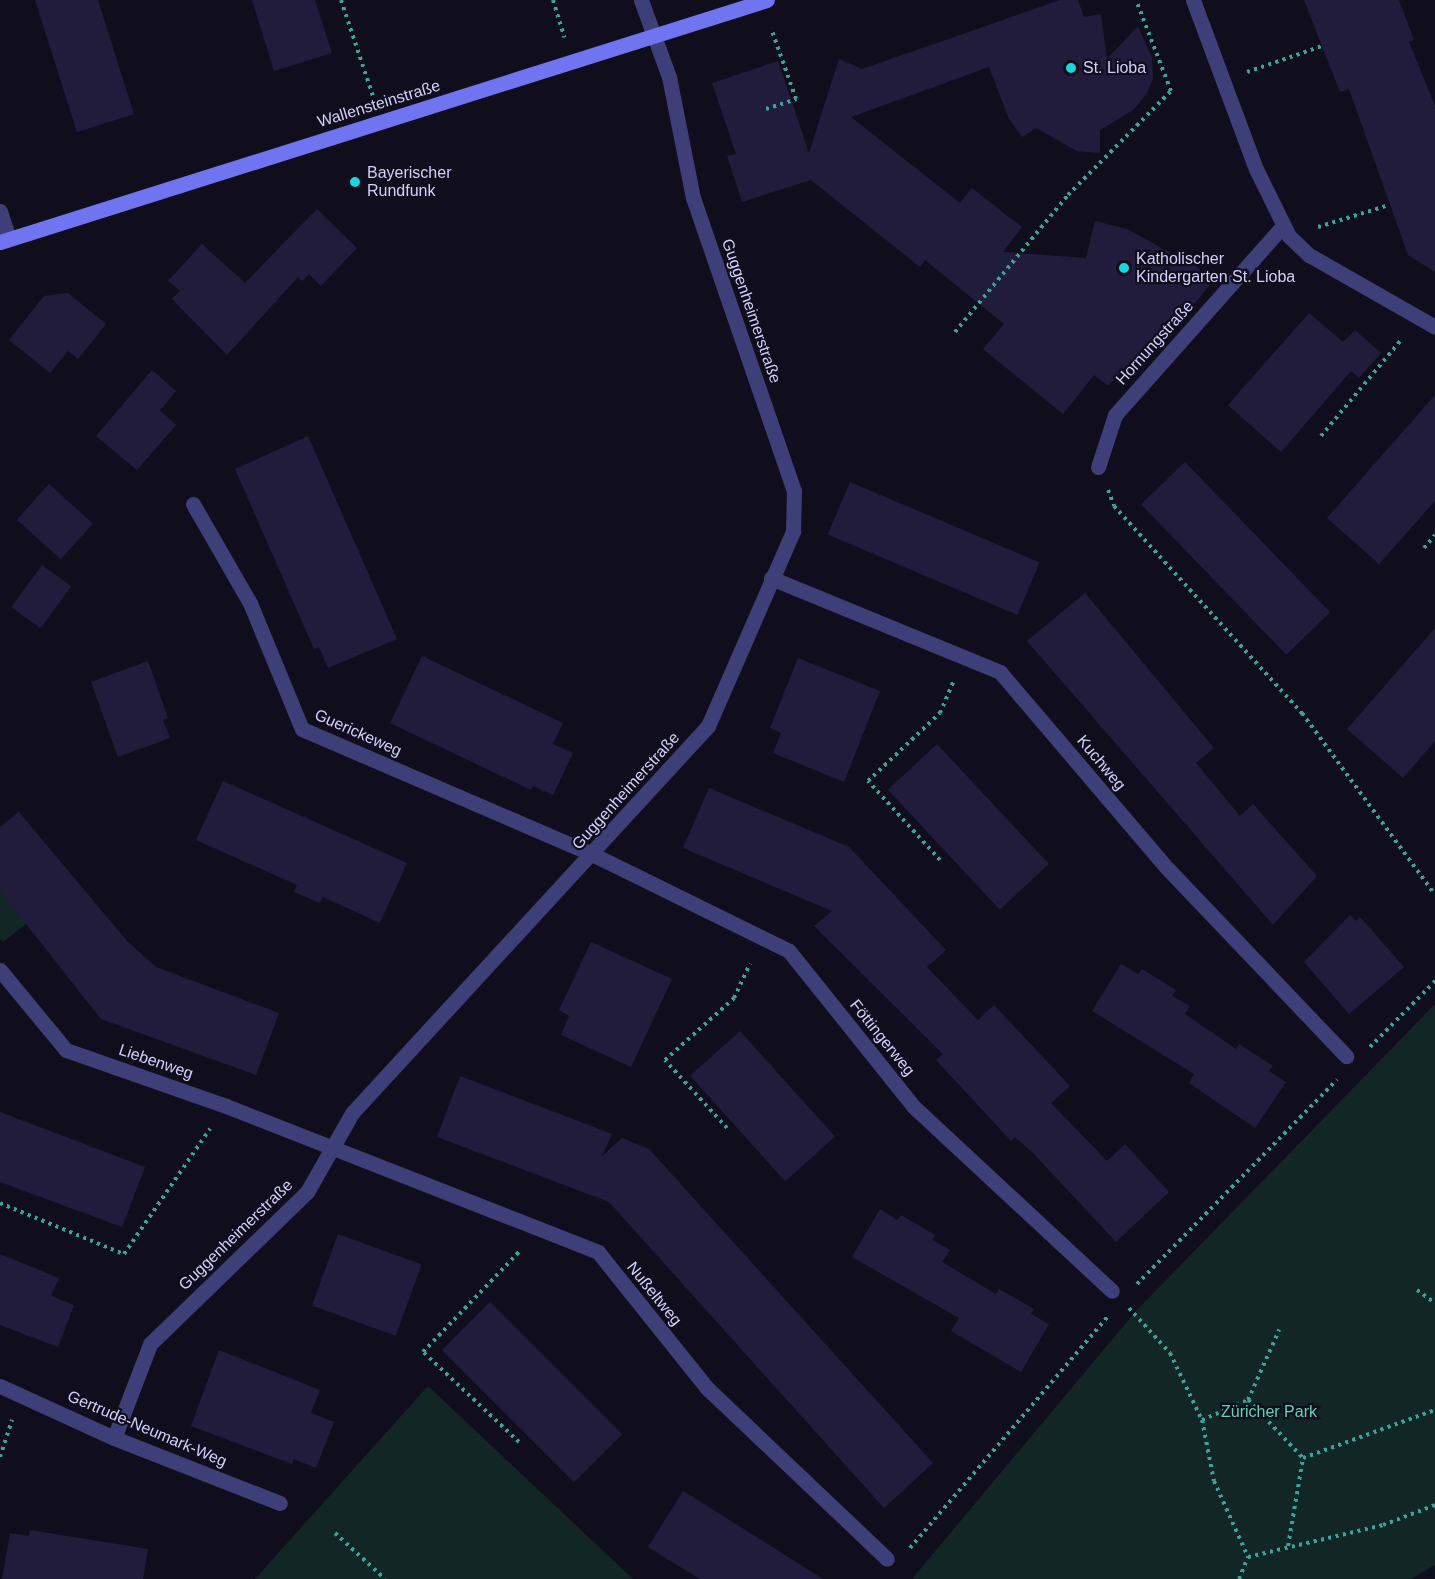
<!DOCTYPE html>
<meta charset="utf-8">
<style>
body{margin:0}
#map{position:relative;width:1435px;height:1579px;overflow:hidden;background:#100e1d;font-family:Helvetica,sans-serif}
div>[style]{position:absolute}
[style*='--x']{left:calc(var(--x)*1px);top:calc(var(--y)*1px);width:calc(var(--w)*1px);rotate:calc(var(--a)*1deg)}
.green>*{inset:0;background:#122725}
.building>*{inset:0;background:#211c3c;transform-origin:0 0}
.path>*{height:4px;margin-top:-2px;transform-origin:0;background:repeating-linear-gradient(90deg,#39a498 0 3px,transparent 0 7.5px)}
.street>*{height:15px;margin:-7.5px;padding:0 7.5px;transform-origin:7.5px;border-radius:7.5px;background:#3e3f78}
.secondary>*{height:15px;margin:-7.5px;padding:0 7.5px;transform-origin:7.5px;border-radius:7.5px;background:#7074f0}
.dots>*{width:16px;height:16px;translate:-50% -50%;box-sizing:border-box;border:3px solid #100e1d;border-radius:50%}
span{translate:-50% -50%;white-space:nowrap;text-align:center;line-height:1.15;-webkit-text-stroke:4.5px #100e1d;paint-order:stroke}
.poi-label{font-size:16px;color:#d2cffa}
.left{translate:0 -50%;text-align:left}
.street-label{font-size:16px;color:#d2cffa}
.park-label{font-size:16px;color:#63d2b0}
</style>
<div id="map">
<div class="green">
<i style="clip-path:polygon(0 891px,27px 923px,3px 942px,0 939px)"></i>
<i style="clip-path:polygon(1435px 1004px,1435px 1565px,1411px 1579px,912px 1579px,1135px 1312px)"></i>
<i style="clip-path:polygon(428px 1386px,633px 1579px,255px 1579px)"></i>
</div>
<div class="building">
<i style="clip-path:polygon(35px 0,98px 0,134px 114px,77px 132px)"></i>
<i style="clip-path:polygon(252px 0,315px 0,332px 53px,274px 71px)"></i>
<i style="clip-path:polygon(1060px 0,1078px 0,1084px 17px,1101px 14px,1107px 59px,1138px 26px,1152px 58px,1153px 79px,1146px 95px,1133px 110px,1100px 130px,1100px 153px,1077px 151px,1036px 128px,1022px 137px,1009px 119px,989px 67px,851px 117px,960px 203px,972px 188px,1022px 227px,1003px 252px,1086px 258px,1095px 221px,1127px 229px,1176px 256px,1179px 252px,1213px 281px,1171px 332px,1164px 327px,1108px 386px,1094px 375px,1063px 414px,983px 349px,1004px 324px,925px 260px,920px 267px,811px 180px,742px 202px,727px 156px,736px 154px,712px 83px,778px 61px,809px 153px,839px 59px,862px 69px)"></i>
<i style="clip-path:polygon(1304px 0,1399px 0,1414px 40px,1409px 42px,1435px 106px,1435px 272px,1408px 255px,1349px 89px,1340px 92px)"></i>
<i style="clip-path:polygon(317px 209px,357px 248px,321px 286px,309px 274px,302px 281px,298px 277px,227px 355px,172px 299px,180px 291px,168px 281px,202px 244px,245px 283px)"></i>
<i style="clip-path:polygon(68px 293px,106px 324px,78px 359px,68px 351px,50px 373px,9px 340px,44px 296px)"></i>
<i style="clip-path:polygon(1309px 313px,1343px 342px,1355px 330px,1381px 353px,1359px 378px,1351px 371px,1281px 452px,1228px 405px)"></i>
<i style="clip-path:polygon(152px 370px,176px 391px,160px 410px,176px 425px,137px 470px,96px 436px)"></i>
<i style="clip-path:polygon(1435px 395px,1435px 501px,1379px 564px,1327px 518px)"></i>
<i style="clip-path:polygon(308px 436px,397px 639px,328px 668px,319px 647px,314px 649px,235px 469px)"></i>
<i style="left:1185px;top:462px;width:209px;height:61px;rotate:46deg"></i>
<i style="left:850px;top:482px;width:206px;height:57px;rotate:23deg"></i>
<i style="left:49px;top:484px;width:59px;height:48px;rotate:42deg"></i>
<i style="left:42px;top:565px;width:36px;height:52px;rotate:36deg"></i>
<i style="clip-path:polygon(1085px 593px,1214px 748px,1196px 763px,1240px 816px,1253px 804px,1317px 876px,1273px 925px,1027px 641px)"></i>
<i style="clip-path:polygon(1435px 628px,1435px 741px,1403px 778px,1347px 729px)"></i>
<i style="clip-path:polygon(422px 656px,563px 723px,553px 744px,573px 753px,553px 795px,533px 786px,531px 790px,390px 723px)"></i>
<i style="clip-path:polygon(798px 658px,880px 691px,844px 782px,773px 753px,781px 733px,770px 728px)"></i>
<i style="clip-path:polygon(148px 661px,168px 718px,163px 720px,170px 738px,118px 757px,91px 682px)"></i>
<i style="left:937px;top:744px;width:164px;height:67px;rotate:47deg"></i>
<i style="clip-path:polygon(223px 781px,407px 863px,380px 923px,323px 897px,320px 903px,294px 892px,297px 885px,196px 840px)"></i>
<i style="clip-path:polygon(709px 788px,849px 847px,946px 950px,927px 967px,978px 1020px,994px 1005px,1070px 1086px,1051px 1103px,1107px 1161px,1125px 1144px,1169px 1192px,1116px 1242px,1034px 1154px,1015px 1137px,1011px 1141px,936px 1060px,943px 1054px,814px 926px,832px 911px,683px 848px)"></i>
<i style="clip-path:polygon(19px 812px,127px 941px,156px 967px,279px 1013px,256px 1075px,101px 1019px,0 891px,0 827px)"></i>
<i style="clip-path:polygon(1350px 915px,1356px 921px,1360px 917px,1404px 967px,1349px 1014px,1304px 962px)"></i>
<i style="clip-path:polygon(591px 942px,672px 979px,631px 1067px,561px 1035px,569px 1016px,559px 1010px)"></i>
<i style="clip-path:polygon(1121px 964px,1138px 974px,1142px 969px,1176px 990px,1172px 996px,1190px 1006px,1185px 1014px,1236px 1049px,1239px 1044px,1273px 1066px,1269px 1071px,1286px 1082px,1255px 1128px,1189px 1083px,1194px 1074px,1092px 1011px)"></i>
<i style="left:740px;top:1031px;width:142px;height:67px;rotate:48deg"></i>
<i style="clip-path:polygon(460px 1076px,612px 1134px,602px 1156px,622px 1138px,649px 1149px,933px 1463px,884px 1508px,609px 1202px,437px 1137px)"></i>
<i style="clip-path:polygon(0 1112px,145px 1167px,122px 1227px,0 1182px)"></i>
<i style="clip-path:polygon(880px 1209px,897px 1220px,901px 1215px,935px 1235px,932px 1240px,950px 1250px,942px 1262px,996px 1294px,999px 1289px,1034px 1309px,1031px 1314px,1049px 1324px,1021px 1372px,951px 1331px,959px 1318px,852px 1257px)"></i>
<i style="left:338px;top:1234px;width:89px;height:76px;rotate:20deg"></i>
<i style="clip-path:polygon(0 1254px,59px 1278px,51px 1296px,74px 1305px,58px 1347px,0 1325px)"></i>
<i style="left:490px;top:1302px;width:187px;height:68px;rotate:45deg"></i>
<i style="clip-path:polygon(219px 1350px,320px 1390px,311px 1413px,334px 1422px,316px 1468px,294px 1459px,292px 1464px,191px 1426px)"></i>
<i style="clip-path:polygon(683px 1491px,712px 1509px,823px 1579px,700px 1579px,677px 1565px,648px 1547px)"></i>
<i style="clip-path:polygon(30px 1530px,148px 1549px,143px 1579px,2px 1579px,10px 1533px,29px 1536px)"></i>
</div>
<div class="path">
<i style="--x:341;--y:0;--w:101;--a:71.6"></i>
<i style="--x:553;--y:0;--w:39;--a:73"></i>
<i style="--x:1247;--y:72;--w:79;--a:-19.1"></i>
<i style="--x:766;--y:109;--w:32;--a:-18"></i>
<i style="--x:796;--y:99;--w:75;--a:-109.4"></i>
<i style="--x:1318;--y:227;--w:74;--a:-17.2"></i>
<i style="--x:955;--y:332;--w:178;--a:-50.5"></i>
<i style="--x:1068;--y:195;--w:146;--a:-45.3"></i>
<i style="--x:1171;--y:91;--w:97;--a:-111"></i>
<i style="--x:1321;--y:436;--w:125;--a:-50.2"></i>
<i style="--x:1108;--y:490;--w:17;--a:69"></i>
<i style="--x:1114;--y:506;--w:280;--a:47.8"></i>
<i style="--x:1302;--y:713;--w:225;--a:53.8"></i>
<i style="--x:1424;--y:548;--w:17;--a:-50"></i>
<i style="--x:940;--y:860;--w:107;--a:-132.3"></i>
<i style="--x:868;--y:781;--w:99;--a:-43.4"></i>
<i style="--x:940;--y:713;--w:34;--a:-67"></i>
<i style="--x:1370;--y:1047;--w:93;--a:-45.4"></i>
<i style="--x:727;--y:1128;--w:92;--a:-132.4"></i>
<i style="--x:665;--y:1060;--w:93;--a:-41.9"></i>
<i style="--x:734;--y:998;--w:38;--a:-65"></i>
<i style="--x:0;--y:1203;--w:134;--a:22.4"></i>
<i style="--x:124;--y:1254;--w:152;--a:-55.5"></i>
<i style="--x:1137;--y:1284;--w:286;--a:-45.6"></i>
<i style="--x:1417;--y:1290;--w:22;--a:36"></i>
<i style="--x:1129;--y:1308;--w:61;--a:47.7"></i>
<i style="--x:1170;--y:1353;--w:74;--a:64.5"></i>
<i style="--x:1202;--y:1420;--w:62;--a:78.9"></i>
<i style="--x:1214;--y:1481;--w:83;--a:65.9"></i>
<i style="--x:1248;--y:1400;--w:80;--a:46.5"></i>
<i style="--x:1202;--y:1420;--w:50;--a:-23.5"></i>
<i style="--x:1248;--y:1400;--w:77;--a:-66.1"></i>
<i style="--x:519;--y:1442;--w:132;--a:-136.8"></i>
<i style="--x:423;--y:1352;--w:140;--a:-46.2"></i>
<i style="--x:0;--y:1457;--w:39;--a:-72"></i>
<i style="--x:335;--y:1533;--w:68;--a:42.6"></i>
<i style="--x:1288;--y:1546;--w:89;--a:-80.3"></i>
<i style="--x:1303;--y:1458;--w:140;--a:-20"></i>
<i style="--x:910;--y:1548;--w:305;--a:-49.5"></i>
<i style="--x:1239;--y:1579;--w:24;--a:-68"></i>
<i style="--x:1248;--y:1557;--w:139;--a:-13.3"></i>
<i style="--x:1383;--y:1525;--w:56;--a:-21"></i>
</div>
<div class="street">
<i style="--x:1193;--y:0;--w:180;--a:69.6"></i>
<i style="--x:1256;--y:169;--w:75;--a:63.8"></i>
<i style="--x:1289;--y:236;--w:28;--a:44"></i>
<i style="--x:1309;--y:255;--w:145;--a:29.7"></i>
<i style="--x:0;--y:211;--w:29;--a:72"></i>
<i style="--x:1098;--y:467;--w:55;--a:-71.9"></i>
<i style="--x:1115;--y:415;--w:251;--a:-48.4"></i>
<i style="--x:193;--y:504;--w:114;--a:60.1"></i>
<i style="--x:250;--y:603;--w:136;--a:67.6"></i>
<i style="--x:302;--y:729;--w:318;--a:23.3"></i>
<i style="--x:594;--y:855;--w:217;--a:26.2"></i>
<i style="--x:789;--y:951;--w:200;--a:51.3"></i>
<i style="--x:914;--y:1107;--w:270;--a:42.9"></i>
<i style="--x:771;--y:578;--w:248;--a:22.3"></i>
<i style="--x:1000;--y:672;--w:257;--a:49.6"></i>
<i style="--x:1167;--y:868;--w:260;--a:46.4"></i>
<i style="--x:0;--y:970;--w:104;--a:50.5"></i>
<i style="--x:66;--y:1050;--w:170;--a:19.3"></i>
<i style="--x:226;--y:1106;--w:400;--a:21.4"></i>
<i style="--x:598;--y:1252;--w:174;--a:51.3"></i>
<i style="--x:707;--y:1388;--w:248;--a:43.5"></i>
<i style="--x:0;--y:1386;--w:125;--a:24.5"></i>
<i style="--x:114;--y:1438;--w:178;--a:21.4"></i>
<i style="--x:114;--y:1438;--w:101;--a:-69"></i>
<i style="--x:150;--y:1344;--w:219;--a:-44.1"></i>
<i style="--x:307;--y:1192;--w:91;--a:-60.3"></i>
<i style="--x:352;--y:1113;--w:526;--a:-47.39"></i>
<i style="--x:708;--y:726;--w:213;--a:-66.4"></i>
<i style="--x:793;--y:531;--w:40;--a:-88.6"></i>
<i style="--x:794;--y:491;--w:310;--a:-109"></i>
<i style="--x:693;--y:198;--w:123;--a:-101.2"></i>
<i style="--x:669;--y:77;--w:82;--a:-110"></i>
</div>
<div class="secondary">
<i style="--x:0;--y:242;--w:804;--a:-17.51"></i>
</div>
<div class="dots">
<i style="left:1071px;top:68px;background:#17d6df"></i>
<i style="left:355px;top:182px;background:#17d6df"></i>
<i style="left:1124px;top:268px;background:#17d6df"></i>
</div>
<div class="poi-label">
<span class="left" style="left:1083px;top:68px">St. Lioba</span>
<span class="left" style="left:367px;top:182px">Bayerischer<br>Rundfunk</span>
<span class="left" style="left:1136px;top:268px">Katholischer<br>Kindergarten St. Lioba</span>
</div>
<div class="street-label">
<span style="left:379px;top:104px;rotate:-17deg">Wallensteinstraße</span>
<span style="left:751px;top:311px;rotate:71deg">Guggenheimerstraße</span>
<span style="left:1155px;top:343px;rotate:-48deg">Hornungstraße</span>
<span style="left:358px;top:733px;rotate:24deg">Guerickeweg</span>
<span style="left:1101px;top:763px;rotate:50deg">Kuchweg</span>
<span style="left:626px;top:791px;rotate:-48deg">Guggenheimerstraße</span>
<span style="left:882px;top:1038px;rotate:51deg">Föttingerweg</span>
<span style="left:156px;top:1062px;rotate:19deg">Liebenweg</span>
<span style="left:236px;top:1235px;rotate:-44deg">Guggenheimerstraße</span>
<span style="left:654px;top:1294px;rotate:51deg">Nußeltweg</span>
<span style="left:147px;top:1429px;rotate:23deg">Gertrude-Neumark-Weg</span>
</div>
<div class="park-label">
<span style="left:1269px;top:1412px">Züricher Park</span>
</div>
</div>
